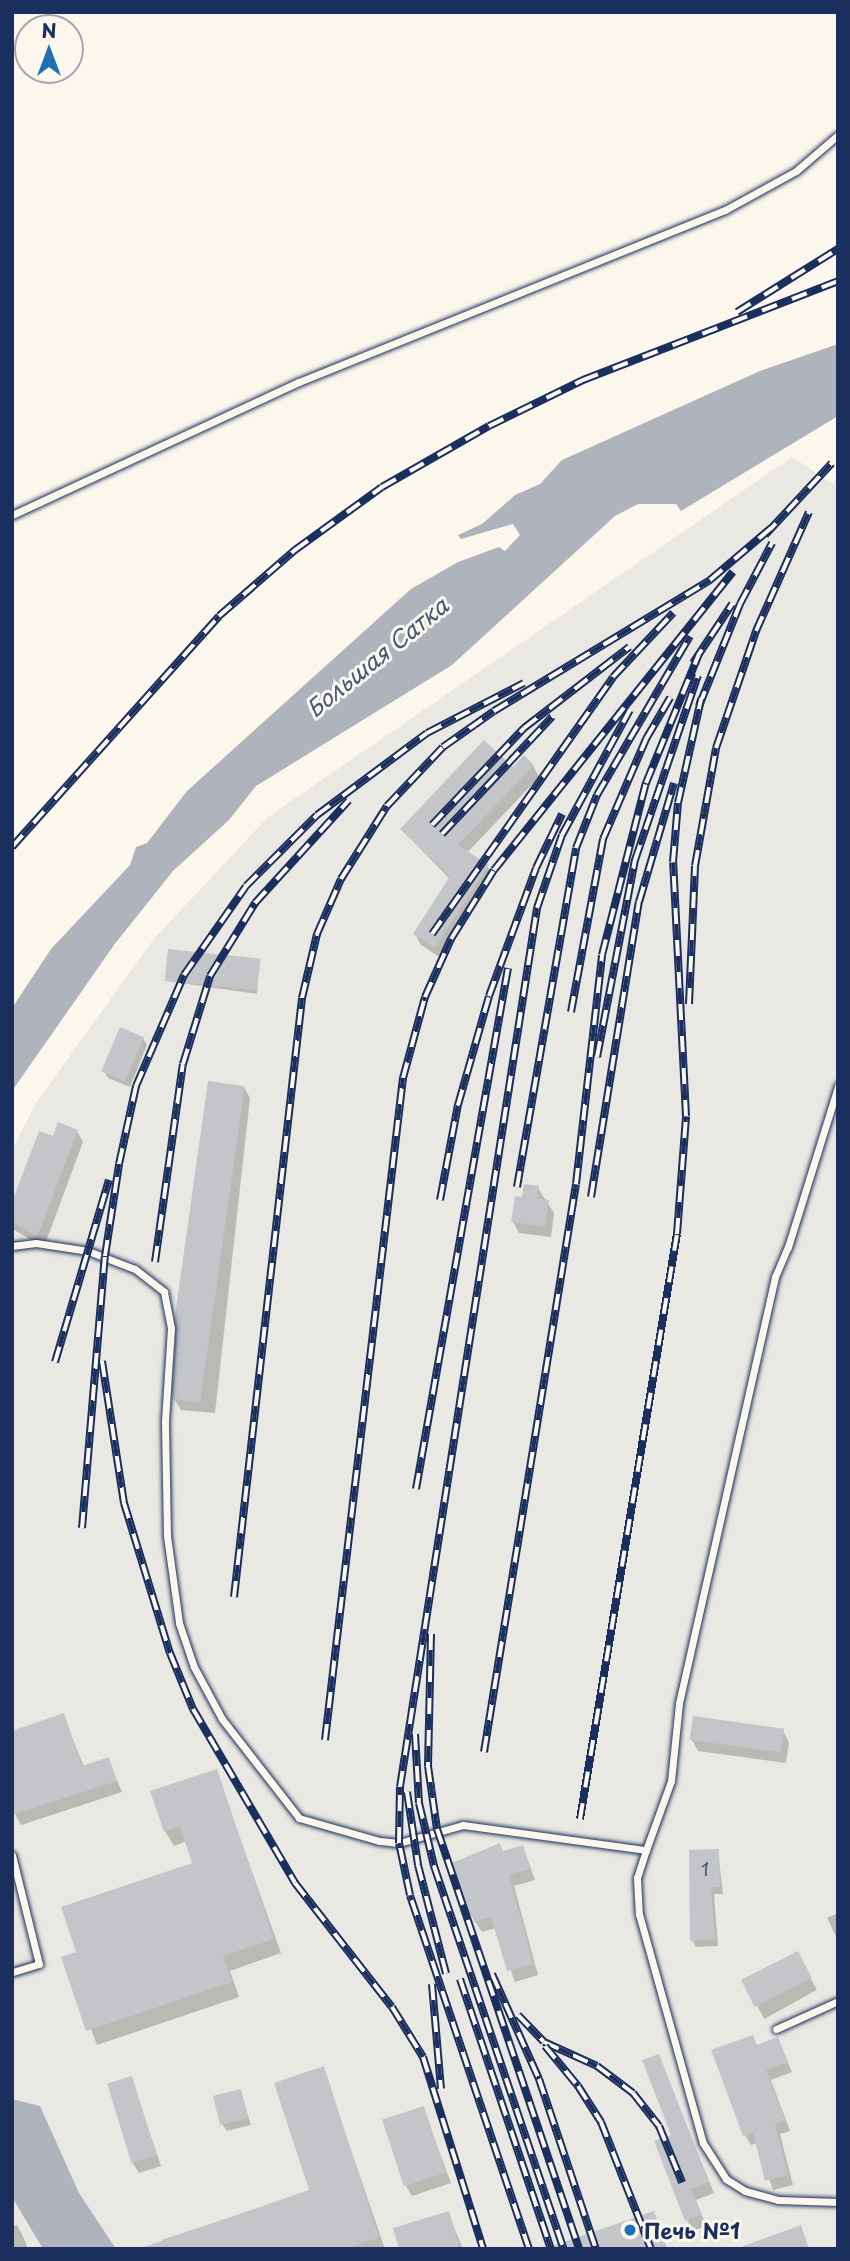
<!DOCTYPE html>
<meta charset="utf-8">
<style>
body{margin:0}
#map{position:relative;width:850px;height:2261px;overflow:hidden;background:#fbf7ec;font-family:"Playpen Sans",sans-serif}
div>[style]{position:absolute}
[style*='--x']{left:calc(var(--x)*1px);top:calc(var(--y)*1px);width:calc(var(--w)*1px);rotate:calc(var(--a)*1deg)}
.built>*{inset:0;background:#eae8e2}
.water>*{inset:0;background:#afb3bb}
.shadow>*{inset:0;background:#0003;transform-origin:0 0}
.building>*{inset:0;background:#c3c5c9;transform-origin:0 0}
.roads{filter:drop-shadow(0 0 2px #1b2f5e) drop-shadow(0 0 2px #1b2f5e)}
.lane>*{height:7px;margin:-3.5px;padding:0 3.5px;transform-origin:3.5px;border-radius:3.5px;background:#fbf7ec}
.rail>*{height:8px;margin-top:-4px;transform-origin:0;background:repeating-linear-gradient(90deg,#fbf7ec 0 16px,#1b2f5e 0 32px);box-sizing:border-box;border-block:2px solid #1b2f5e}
.dots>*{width:19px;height:19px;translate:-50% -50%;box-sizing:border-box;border:4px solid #fbf7ec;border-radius:50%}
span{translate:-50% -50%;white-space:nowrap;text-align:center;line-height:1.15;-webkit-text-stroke:6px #fbf7ec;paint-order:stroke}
.number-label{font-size:18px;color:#455479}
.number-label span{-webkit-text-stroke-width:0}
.poi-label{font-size:21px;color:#1b2f5e;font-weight:700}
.left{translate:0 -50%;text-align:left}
.water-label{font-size:23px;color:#47577a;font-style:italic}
.frame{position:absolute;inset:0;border:14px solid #1b2f5e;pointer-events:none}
.north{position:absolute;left:14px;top:14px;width:70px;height:70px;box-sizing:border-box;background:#fbf7ec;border:2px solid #a1a7b3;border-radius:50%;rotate:0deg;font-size:19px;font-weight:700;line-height:28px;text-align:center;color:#1b2f5e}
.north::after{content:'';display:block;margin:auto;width:24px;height:32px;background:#1f6fb2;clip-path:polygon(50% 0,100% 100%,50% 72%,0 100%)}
</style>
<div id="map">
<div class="built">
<i style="clip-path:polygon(792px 457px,832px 483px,838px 475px,838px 2249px,12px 2249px,12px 1150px,36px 1103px,153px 940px,268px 817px)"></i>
</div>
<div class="water">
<i style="clip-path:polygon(838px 344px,838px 416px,681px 511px,676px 504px,638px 504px,615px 516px,452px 665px,256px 786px,229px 820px,173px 871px,114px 945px,12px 1091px,12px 1008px,51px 949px,130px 865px,136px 847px,147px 843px,187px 791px,411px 589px,458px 562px,499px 547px,505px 551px,520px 535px,513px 524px,461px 539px,458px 535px,482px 524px,515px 495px,540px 484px,562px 460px,760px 371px)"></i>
<i style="clip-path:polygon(12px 2099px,40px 2106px,79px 2193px,116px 2249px,43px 2249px,12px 2197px)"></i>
</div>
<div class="shadow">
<i style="clip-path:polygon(533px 766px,539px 777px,467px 853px,487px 866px,494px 877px,441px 958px,421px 945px,415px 934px,450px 879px,402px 830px,513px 769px)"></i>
<i style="clip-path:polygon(259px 961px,257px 994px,166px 981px)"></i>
<i style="clip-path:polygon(143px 1038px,147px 1045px,130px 1087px,108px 1078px,104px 1071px)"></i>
<i style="clip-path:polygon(244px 1087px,250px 1098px,215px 1413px,181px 1410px,174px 1399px)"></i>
<i style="clip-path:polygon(77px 1131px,83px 1142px,44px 1247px,14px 1230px,12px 1207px,54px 1138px)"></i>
<i style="clip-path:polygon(538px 1188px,554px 1213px,551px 1237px,519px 1233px,513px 1222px,523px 1199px)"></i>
<i style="clip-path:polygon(63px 1715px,84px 1767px,108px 1759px,122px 1792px,21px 1825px,15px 1814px)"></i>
<i style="clip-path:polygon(783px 1731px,789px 1742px,786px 1763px,698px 1751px,692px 1740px)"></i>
<i style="clip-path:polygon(216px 1771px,281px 1953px,230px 1971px,239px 1997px,97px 2045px,64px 1958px,78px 1953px,195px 1864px,187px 1841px,174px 1846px,165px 1831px)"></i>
<i style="clip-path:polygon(523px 1847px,535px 1880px,514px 1886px,538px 1975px,515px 1982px,496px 1928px,482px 1932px,469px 1912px,455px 1864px)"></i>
<i style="clip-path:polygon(718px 1851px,723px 1894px,714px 1894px,718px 1946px,696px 1947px,692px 1940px)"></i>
<i style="clip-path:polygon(838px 1913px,838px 1941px,827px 1918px)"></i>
<i style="left:797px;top:1954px;width:41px;height:60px;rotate:61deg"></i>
<i style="clip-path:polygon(777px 2039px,792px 2072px,771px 2080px,790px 2131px,780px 2134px,793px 2185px,773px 2190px,757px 2143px,751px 2145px,745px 2135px,713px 2051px,758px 2046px)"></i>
<i style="clip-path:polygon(658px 2056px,714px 2193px,696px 2200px,706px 2226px,693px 2231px,687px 2220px)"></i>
<i style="clip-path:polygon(323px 2069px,385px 2249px,164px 2249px,162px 2240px,311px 2191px)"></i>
<i style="clip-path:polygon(131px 2078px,161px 2166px,139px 2173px,132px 2162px)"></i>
<i style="clip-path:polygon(240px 2091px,251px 2125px,227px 2131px,222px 2124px)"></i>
<i style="clip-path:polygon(423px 2108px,451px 2183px,412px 2196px,406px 2186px)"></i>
<i style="clip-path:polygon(448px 2213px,463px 2249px,401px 2249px)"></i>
<i style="clip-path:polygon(17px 2225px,23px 2236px,28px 2249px,12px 2249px,12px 2227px)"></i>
</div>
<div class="building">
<i style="clip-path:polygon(484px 740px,513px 767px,524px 755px,534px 765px,458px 845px,489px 865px,435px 948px,413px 934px,450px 876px,400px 829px)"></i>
<i style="left:168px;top:949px;width:93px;height:32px;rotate:6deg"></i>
<i style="left:120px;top:1027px;width:26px;height:48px;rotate:23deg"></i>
<i style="left:208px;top:1081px;width:37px;height:320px;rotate:8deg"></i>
<i style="clip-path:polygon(58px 1122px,78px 1130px,37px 1237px,12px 1221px,12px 1202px,39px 1131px,53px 1136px)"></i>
<i style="clip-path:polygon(524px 1184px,539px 1186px,537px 1199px,549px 1200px,545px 1227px,511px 1222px,515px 1196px,522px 1197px)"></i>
<i style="clip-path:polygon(64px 1713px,82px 1766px,109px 1757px,117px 1781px,12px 1815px,12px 1731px)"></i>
<i style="left:693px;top:1716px;width:92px;height:24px;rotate:8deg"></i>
<i style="clip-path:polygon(217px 1769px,274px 1939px,223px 1956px,232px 1982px,86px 2031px,61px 1957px,76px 1952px,61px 1907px,192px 1863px,180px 1826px,164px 1832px,150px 1791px)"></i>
<i style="clip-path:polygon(500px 1843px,503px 1851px,523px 1845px,530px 1869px,509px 1875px,533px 1964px,507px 1971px,491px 1917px,474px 1922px,471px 1911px,467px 1912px,452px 1863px)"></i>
<i style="clip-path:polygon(719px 1849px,720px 1887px,711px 1887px,715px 1939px,690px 1941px,689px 1850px)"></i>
<i style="left:798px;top:1951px;width:30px;height:64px;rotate:63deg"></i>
<i style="clip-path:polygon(753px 2035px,757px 2045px,778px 2037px,788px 2062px,766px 2070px,785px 2120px,775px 2124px,788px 2175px,765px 2181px,753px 2133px,743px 2136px,711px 2050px)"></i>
<i style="clip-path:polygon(659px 2054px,709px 2182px,691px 2189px,701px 2215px,685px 2221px,654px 2141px,671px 2135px,642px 2060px)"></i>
<i style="clip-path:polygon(324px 2066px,379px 2238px,344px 2249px,138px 2249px,309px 2190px,274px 2083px)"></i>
<i style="left:132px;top:2076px;width:83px;height:26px;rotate:73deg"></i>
<i style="left:241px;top:2089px;width:30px;height:29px;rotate:76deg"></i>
<i style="left:424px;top:2106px;width:70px;height:44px;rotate:72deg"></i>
<i style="clip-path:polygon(449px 2211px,460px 2249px,399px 2249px,393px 2228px)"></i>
<i style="clip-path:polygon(654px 2211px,667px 2249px,553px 2249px,552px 2246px)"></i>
<i style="clip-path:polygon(801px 2225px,809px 2249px,742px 2249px,741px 2247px)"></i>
</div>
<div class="roads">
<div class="lane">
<i style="--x:12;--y:515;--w:316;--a:-24.9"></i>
<i style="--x:299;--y:382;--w:459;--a:-22"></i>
<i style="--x:725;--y:210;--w:81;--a:-28.8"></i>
<i style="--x:796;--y:171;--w:55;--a:-40.6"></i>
<i style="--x:12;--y:1246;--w:24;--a:-7"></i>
<i style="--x:36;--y:1243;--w:53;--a:8.7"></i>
<i style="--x:88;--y:1251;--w:50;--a:21"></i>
<i style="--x:135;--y:1269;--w:37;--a:38"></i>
<i style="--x:164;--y:1292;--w:37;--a:79"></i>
<i style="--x:171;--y:1328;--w:94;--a:93.7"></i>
<i style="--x:165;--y:1422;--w:114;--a:89"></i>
<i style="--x:167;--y:1536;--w:88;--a:82.1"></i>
<i style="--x:179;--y:1623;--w:46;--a:71.2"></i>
<i style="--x:194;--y:1667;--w:59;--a:61.7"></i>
<i style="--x:222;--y:1719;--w:125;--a:52.1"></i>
<i style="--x:299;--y:1818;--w:84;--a:15.9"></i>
<i style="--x:380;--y:1841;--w:19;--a:6"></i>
<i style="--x:399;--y:1843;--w:66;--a:-15.7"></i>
<i style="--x:463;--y:1825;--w:185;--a:7.8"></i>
<i style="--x:646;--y:1850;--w:73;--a:-70.1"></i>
<i style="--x:671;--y:1781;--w:78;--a:-84.1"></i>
<i style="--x:679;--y:1703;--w:437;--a:-77.3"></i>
<i style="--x:775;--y:1277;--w:33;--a:-67"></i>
<i style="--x:788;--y:1247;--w:169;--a:-72.7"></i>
<i style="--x:646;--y:1850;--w:29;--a:108"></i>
<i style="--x:637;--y:1878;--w:36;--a:87"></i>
<i style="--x:639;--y:1914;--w:238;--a:74.4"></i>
<i style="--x:703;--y:2143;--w:43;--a:57.4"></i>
<i style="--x:726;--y:2179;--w:22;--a:32"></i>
<i style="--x:745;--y:2191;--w:34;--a:15"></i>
<i style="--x:778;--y:2200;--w:60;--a:1.9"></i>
<i style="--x:12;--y:1855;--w:112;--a:76.1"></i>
<i style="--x:39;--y:1964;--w:28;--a:163"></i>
<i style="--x:776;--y:2029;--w:68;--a:-24.3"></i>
</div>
</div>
<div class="rail">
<i style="--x:737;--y:312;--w:119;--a:-32"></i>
<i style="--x:765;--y:535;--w:98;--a:-47.1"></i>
<i style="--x:693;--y:663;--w:71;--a:-56.5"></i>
<i style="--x:699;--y:706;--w:110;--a:-68.1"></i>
<i style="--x:740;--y:604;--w:69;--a:-62.3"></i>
<i style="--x:432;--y:825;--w:134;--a:-46.5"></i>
<i style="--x:524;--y:728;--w:133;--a:-37.6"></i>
<i style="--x:442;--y:834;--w:161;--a:-46.8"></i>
<i style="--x:12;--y:847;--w:310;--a:-48.1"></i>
<i style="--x:219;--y:616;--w:101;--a:-41"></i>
<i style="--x:295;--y:550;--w:107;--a:-35.9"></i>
<i style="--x:382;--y:487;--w:123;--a:-29.7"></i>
<i style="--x:489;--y:426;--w:105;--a:-26.1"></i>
<i style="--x:583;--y:380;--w:274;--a:-21.2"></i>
<i style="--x:432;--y:934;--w:314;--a:-54.8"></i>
<i style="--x:613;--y:677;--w:88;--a:-46.8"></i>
<i style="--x:689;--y:1004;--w:138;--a:-87.5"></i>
<i style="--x:695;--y:866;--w:120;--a:-79.9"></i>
<i style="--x:716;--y:748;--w:124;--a:-71.1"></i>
<i style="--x:756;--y:631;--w:130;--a:-66"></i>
<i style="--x:571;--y:1012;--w:176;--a:-79.5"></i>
<i style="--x:603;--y:839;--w:109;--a:-66.7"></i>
<i style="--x:646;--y:739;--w:48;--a:-59.7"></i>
<i style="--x:597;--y:1057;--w:201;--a:-79.1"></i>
<i style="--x:635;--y:860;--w:195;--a:-71.2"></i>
<i style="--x:517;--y:1187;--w:344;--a:-80.1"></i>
<i style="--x:576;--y:848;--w:57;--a:-68.4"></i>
<i style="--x:597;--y:795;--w:184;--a:-59.7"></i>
<i style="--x:591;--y:1197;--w:299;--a:-80.8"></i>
<i style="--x:639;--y:902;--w:124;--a:-73.6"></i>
<i style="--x:440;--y:1200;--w:97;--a:-79.3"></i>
<i style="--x:458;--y:1105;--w:113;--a:-74.1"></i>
<i style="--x:489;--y:996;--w:136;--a:-69.8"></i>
<i style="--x:536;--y:868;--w:60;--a:-64.3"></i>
<i style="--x:155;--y:1262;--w:200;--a:-82"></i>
<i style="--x:183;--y:1064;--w:92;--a:-72.9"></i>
<i style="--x:210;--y:976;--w:86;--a:-58.3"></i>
<i style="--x:255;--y:903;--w:139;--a:-47.6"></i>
<i style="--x:102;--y:1361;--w:144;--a:81.2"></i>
<i style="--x:124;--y:1503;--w:157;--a:73"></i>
<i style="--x:170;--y:1653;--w:61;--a:67.7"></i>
<i style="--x:193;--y:1709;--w:202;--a:59.6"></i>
<i style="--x:295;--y:1883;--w:157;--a:52"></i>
<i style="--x:392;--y:2007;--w:59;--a:58.2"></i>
<i style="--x:423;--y:2057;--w:201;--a:72.6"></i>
<i style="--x:55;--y:1362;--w:190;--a:-73.5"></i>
<i style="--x:416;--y:1489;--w:529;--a:-79.99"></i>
<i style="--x:82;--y:1528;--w:273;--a:-85.2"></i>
<i style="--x:105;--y:1256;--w:93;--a:-81.3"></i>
<i style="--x:119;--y:1164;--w:80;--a:-77.7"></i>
<i style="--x:136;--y:1086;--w:121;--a:-66.6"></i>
<i style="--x:184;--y:975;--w:108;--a:-55.1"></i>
<i style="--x:246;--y:886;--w:100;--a:-45"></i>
<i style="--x:317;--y:815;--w:137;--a:-36.7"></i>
<i style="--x:427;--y:733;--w:109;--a:-27.3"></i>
<i style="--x:234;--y:1597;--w:603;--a:-83.52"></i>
<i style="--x:302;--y:998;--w:66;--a:-76.8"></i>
<i style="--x:317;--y:934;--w:60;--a:-66.4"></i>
<i style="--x:341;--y:879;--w:86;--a:-57.8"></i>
<i style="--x:387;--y:806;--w:81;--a:-46.5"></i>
<i style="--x:443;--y:747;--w:62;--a:-35.2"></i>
<i style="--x:494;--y:711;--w:253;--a:-31.2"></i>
<i style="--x:710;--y:580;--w:80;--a:-40.4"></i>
<i style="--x:431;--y:1634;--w:132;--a:91.3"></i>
<i style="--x:428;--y:1766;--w:64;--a:81.9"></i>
<i style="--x:437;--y:1829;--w:443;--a:71.3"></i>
<i style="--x:415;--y:1734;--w:69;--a:86.7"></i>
<i style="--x:419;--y:1803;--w:65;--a:76.6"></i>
<i style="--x:434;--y:1866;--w:404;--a:71.3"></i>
<i style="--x:325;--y:1740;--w:667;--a:-83.28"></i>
<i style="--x:403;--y:1078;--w:84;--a:-74.8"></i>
<i style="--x:425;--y:997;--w:64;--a:-65.9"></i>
<i style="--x:451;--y:939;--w:81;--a:-58.1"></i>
<i style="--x:494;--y:870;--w:382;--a:-51.3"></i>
<i style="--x:484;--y:1752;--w:575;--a:-80.8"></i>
<i style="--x:576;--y:1184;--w:230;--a:-83.5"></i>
<i style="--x:602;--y:955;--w:178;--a:-75.7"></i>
<i style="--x:646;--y:783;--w:139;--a:-67.7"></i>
<i style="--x:407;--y:1792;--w:74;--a:81.4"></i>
<i style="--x:418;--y:1865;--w:112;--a:75.5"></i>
<i style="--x:580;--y:1819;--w:593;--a:-80.59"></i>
<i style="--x:677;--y:1234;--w:118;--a:-85.6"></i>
<i style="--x:686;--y:1116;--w:254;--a:-92.9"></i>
<i style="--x:673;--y:862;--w:59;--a:-85.2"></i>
<i style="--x:678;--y:803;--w:107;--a:-77.5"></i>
<i style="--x:492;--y:1974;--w:115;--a:65.9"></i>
<i style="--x:539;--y:2079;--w:179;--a:71.5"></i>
<i style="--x:460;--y:1979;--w:285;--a:71.4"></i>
<i style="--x:432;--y:1984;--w:105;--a:85.1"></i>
<i style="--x:518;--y:2015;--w:37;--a:46"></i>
<i style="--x:544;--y:2042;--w:58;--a:24.4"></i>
<i style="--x:597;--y:2066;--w:45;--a:36.9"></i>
<i style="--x:633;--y:2093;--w:42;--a:51.8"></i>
<i style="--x:659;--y:2126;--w:61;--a:67.7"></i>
<i style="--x:545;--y:2046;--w:52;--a:50.5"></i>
<i style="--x:578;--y:2086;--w:43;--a:57.4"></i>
<i style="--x:601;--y:2122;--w:136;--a:68.5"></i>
<i style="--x:529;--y:2249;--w:373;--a:-108.6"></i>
<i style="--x:410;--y:1895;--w:53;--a:-101.9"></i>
<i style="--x:399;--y:1843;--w:56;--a:-89"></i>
<i style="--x:400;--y:1787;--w:890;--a:-81.14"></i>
<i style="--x:537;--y:908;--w:77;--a:-71.1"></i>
<i style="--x:562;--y:835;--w:142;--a:-61.5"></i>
</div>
<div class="dots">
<i style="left:630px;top:2230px;background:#1f6fb2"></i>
</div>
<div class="number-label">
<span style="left:705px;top:1869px">1</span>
</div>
<div class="poi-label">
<span class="left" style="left:644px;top:2230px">Печь №1</span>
</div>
<div class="water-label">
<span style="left:377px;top:657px;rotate:-39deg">Большая Сатка</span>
</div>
<div class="frame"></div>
<div class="north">N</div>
</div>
